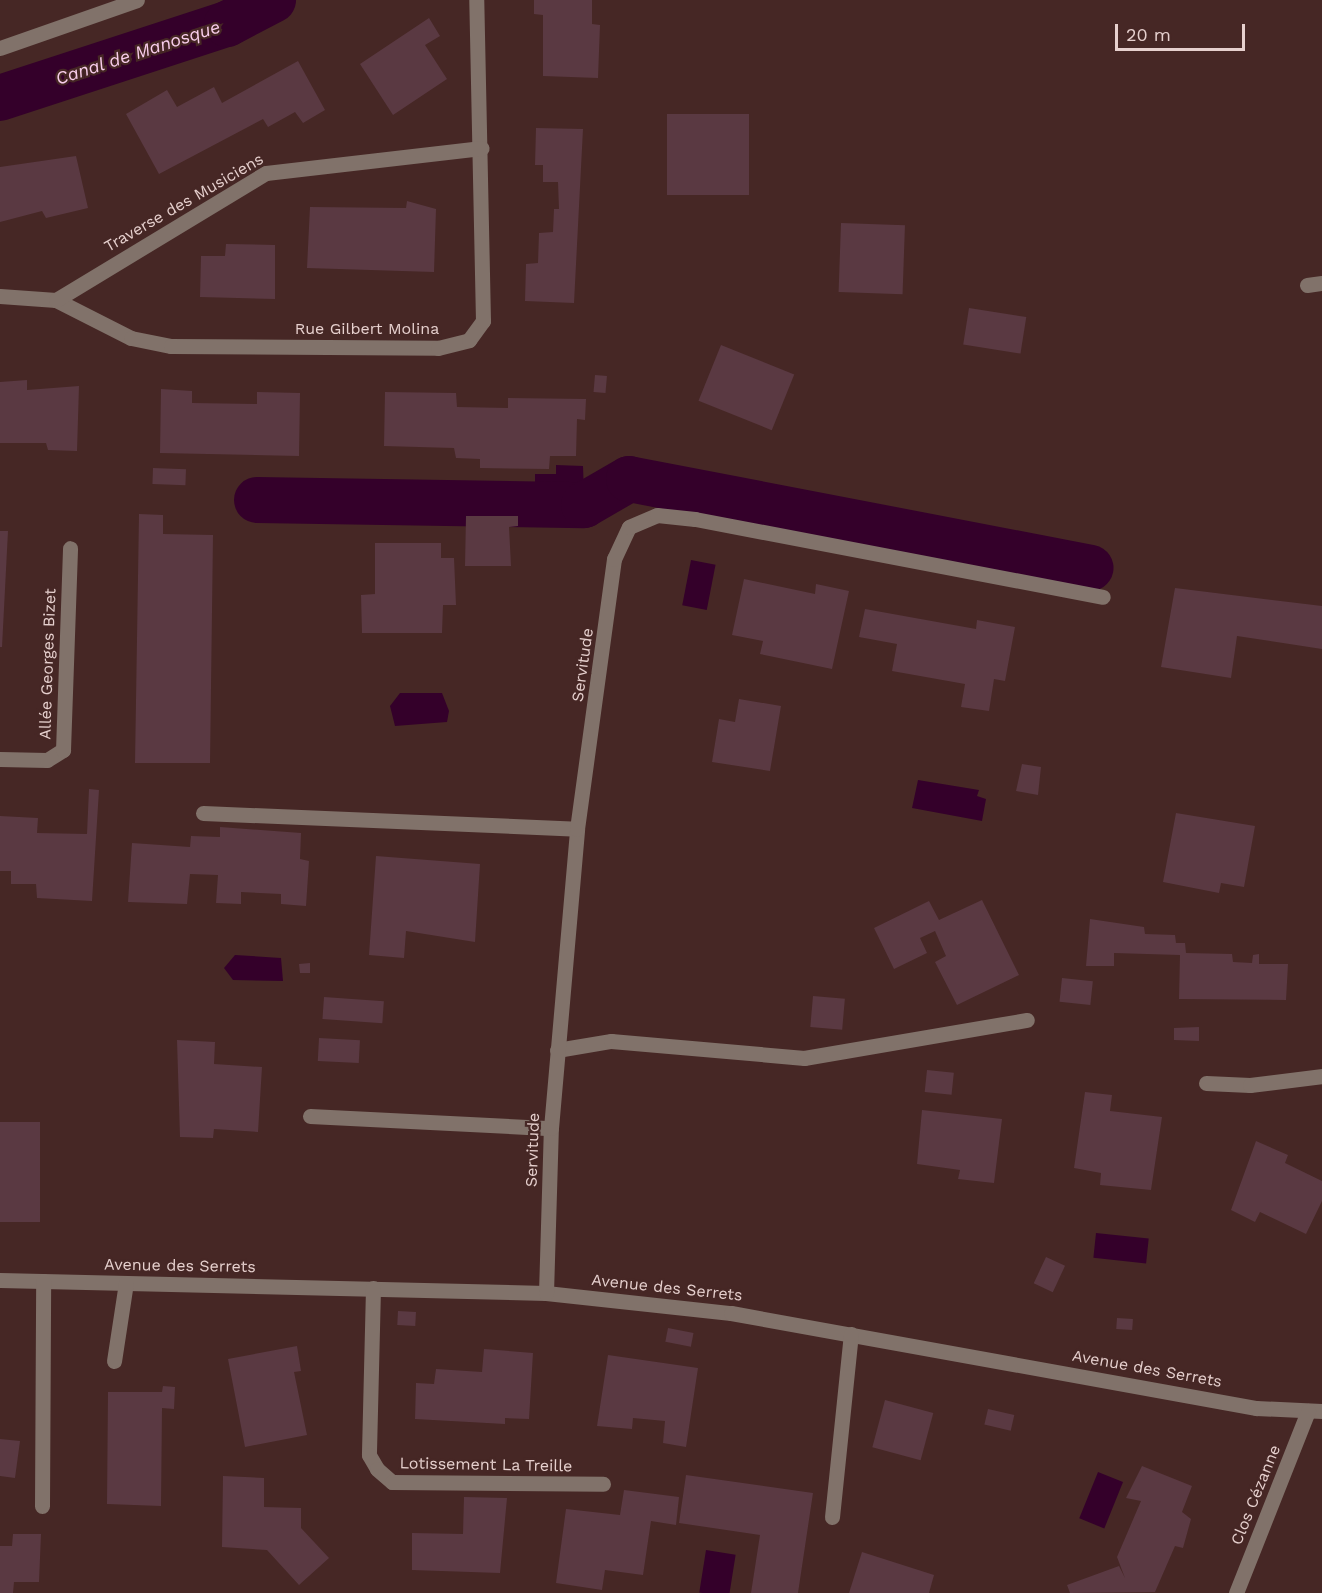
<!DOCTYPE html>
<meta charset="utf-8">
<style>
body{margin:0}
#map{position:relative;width:1322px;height:1593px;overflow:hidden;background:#462725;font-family:"Work Sans",sans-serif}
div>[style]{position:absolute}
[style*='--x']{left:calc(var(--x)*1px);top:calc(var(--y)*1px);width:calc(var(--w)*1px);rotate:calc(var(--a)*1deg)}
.water>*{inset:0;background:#34002a;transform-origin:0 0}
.canal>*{height:46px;margin:-23px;padding:0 23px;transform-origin:23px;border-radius:23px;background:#34002a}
.building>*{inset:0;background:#5a3942;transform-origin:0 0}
.minor>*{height:15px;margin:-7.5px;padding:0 7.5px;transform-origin:7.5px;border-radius:7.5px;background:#81726a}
span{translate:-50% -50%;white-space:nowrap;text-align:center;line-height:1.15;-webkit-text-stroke:4.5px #462725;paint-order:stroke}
.street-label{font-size:16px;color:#e6d0ce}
.water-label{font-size:18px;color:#f9ceec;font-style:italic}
.scale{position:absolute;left:1115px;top:24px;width:130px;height:27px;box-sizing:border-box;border:3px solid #e6d0ce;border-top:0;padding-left:8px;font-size:18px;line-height:21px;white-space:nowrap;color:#e6d0ce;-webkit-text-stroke:4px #462725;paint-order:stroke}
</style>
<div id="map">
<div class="water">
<i style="clip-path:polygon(556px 465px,583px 466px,584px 493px,535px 493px,535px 474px,556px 474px)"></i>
<i style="left:691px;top:560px;width:25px;height:46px;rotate:11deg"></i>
<i style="clip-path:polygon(400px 693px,442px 693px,449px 711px,447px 722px,395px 726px,390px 706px)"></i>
<i style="clip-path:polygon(918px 780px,979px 790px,977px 796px,986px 799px,982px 821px,912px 808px)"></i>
<i style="clip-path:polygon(235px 955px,281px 958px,283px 981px,233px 980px,224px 968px)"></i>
<i style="left:1096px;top:1233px;width:53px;height:25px;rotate:6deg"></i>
<i style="left:1098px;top:1472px;width:27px;height:50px;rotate:22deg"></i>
<i style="left:706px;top:1550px;width:30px;height:43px;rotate:9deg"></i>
</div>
<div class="canal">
<i style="--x:0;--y:98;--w:239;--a:-18.1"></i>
<i style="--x:227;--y:24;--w:52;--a:-27.6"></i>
<i style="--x:257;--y:500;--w:327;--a:0.9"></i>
<i style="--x:584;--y:505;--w:52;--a:-30"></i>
<i style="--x:629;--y:479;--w:470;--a:10.9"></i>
</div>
<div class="building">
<i style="clip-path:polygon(534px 0,592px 0,592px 24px,600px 25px,598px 78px,543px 76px,543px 15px,534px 14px)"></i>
<i style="clip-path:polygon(429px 18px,440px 36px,425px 45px,447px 79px,393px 115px,360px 64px)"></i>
<i style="clip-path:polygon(298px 61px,325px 110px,303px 123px,295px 112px,268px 127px,263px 119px,159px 174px,126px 114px,167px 90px,177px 107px,214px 87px,222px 103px)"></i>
<i style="left:667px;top:114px;width:82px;height:81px"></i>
<i style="clip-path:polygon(536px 128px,583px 129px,574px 303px,525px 301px,526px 264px,538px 263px,539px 233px,553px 232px,554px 209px,559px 209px,558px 182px,543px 182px,543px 165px,535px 165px)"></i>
<i style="clip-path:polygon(76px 156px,88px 208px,46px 218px,42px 211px,0 222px,0 167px)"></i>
<i style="clip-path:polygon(407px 201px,436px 209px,434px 272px,307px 268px,310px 207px,406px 208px)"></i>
<i style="left:841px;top:223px;width:64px;height:69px;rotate:2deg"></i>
<i style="clip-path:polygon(226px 244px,275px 245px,275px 299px,200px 297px,201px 256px,225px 256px)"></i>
<i style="left:969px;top:308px;width:58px;height:37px;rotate:9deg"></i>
<i style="left:721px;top:345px;width:79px;height:60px;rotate:22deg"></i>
<i style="left:595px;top:375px;width:12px;height:17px;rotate:5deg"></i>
<i style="clip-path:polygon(27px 380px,27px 390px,79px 386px,77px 451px,48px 450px,46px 443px,0 443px,0 382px)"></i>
<i style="clip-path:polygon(161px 389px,192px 391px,192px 403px,257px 404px,257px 392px,300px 393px,299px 456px,160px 453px)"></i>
<i style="clip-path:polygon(385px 392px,456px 393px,457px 407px,508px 408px,508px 398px,586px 399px,585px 420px,577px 419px,576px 456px,550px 456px,549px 469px,480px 468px,480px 459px,456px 458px,454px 448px,384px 446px)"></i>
<i style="left:153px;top:468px;width:33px;height:16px;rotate:2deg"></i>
<i style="clip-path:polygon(139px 514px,163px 515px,163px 534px,213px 535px,210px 763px,135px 763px)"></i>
<i style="clip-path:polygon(466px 516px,518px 516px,518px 526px,509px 527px,511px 566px,465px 566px)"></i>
<i style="clip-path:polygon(0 531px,8px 531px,2px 647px,0 647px)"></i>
<i style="clip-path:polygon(375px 543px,441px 543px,441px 558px,454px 558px,456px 605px,443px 605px,442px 633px,362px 633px,361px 595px,375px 594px)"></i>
<i style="clip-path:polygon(744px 579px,815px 594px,816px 584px,849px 591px,832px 669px,760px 654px,763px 641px,732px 635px)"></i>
<i style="clip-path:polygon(1175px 588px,1322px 606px,1322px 649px,1237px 636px,1231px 678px,1161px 667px)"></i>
<i style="clip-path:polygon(865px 609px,976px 629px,977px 620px,1015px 627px,1005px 681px,994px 679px,989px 711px,961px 707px,965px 684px,892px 671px,897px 644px,859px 637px)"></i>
<i style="clip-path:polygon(739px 699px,781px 706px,770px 771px,712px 762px,719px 719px,735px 722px)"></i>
<i style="clip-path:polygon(1022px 764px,1041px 767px,1038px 795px,1016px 791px)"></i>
<i style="clip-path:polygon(89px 789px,99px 790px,92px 901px,37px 898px,36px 884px,11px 884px,11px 871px,0 871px,0 816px,38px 818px,37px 833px,87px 834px)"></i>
<i style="clip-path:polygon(1176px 813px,1255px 826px,1244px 887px,1221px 883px,1219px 893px,1163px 882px)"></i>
<i style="clip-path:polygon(220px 827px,301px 833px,300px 859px,309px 861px,306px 906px,281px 904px,281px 894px,241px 892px,241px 904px,216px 903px,218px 875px,190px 874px,187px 904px,128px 902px,132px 843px,190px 847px,191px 836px,220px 837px)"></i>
<i style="clip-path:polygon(376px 856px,480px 864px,475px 942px,406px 931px,404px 958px,369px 955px)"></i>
<i style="clip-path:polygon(982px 900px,1019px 975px,957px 1005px,935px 962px,946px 956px,935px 931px,920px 938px,927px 953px,894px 969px,874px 928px,929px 901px,939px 920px)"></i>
<i style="clip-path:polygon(1090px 919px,1144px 927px,1145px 934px,1175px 935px,1176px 943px,1185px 943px,1186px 953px,1232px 954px,1233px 962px,1252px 963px,1253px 955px,1259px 954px,1259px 964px,1288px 964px,1286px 1000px,1179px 999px,1180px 955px,1114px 953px,1114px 966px,1086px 966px)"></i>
<i style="clip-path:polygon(310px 963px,310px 973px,300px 973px,299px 964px)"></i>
<i style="left:1062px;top:978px;width:31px;height:24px;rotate:6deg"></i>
<i style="left:813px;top:996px;width:32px;height:31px;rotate:5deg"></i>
<i style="left:324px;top:997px;width:60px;height:22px;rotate:4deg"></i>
<i style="clip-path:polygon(1199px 1027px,1199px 1041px,1174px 1040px,1174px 1028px)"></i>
<i style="left:319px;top:1038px;width:41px;height:23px;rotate:3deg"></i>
<i style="clip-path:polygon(177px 1040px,215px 1042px,214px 1064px,262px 1067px,258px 1132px,214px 1129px,213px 1138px,180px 1137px)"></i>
<i style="left:927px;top:1070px;width:27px;height:22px;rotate:6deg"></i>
<i style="clip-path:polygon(1085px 1092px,1112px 1095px,1110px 1111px,1162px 1117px,1151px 1190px,1100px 1185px,1101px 1173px,1074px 1168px)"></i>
<i style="clip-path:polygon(922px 1110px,1002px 1119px,994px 1183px,958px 1179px,960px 1170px,917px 1164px)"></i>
<i style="left:0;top:1122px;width:40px;height:100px"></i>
<i style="clip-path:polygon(1256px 1141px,1288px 1155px,1285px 1163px,1322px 1181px,1322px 1201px,1306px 1234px,1260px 1212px,1255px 1222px,1231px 1210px)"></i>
<i style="left:1046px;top:1257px;width:21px;height:29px;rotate:25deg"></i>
<i style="left:398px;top:1311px;width:18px;height:14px;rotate:3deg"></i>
<i style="left:1117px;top:1318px;width:16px;height:11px;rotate:4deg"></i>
<i style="left:668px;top:1328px;width:26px;height:14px;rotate:11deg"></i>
<i style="clip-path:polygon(297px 1346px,301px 1371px,294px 1372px,307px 1435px,245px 1447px,228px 1359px)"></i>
<i style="clip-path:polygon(484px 1349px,533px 1353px,529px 1419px,505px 1418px,505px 1424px,415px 1419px,416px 1383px,434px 1384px,436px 1369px,482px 1372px)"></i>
<i style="clip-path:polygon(608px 1355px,698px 1368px,686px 1447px,663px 1443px,665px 1421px,633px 1418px,632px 1429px,597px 1426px)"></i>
<i style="clip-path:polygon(163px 1386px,175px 1387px,174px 1409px,162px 1408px,161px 1506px,107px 1504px,108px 1392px,162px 1392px)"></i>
<i style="left:885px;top:1400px;width:50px;height:49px;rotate:15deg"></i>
<i style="left:988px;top:1409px;width:27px;height:16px;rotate:13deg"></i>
<i style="clip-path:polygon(0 1439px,20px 1441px,15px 1478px,0 1476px)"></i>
<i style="clip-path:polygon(1142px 1466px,1192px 1486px,1182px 1512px,1191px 1519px,1183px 1548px,1175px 1546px,1155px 1592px,1070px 1593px,1067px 1585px,1119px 1566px,1125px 1578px,1117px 1557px,1141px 1501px,1126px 1498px)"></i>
<i style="clip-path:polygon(686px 1475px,813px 1493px,798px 1593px,751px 1593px,760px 1535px,679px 1523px)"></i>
<i style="clip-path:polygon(223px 1476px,264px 1478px,264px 1507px,301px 1508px,301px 1528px,329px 1558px,299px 1585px,267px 1550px,222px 1547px)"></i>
<i style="clip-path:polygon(624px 1490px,679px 1497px,676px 1525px,651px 1521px,643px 1575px,605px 1570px,602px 1590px,556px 1583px,566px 1509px,620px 1515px)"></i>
<i style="clip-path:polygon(464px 1497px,507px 1498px,500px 1573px,412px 1570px,412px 1533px,463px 1534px)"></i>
<i style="clip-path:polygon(13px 1534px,41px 1534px,39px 1582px,14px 1582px,13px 1593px,0 1593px,0 1546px,12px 1546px)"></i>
<i style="clip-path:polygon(862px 1552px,934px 1575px,929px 1593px,849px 1593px)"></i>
</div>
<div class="minor">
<i style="--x:0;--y:48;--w:145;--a:-19.3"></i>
<i style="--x:1307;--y:285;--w:15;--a:-8"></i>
<i style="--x:0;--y:296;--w:56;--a:4.1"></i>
<i style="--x:56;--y:300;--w:84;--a:26.9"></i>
<i style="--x:131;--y:338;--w:41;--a:11.3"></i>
<i style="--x:171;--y:346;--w:267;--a:0.4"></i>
<i style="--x:438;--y:348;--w:32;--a:-14"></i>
<i style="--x:469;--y:340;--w:24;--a:-54"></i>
<i style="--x:483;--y:321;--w:321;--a:-91.2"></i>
<i style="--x:56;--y:300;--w:245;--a:-31.2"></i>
<i style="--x:266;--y:173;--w:217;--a:-6.6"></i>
<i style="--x:0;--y:759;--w:47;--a:1.2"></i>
<i style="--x:47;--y:760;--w:19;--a:-32"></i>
<i style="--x:63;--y:750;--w:202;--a:-88"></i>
<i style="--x:203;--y:813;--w:374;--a:2.4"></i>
<i style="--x:557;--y:1050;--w:55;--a:-9.5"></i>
<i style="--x:611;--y:1041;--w:194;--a:5"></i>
<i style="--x:804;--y:1058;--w:226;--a:-9.7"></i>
<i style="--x:1206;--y:1083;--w:44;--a:2.6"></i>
<i style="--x:1250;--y:1085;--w:73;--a:-7.1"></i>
<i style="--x:310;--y:1116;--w:241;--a:2.9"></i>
<i style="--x:0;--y:1280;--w:546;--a:1.36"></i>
<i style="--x:546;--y:1293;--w:186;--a:6.2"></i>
<i style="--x:731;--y:1313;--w:534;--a:10.26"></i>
<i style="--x:1256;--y:1408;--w:66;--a:2.6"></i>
<i style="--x:373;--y:1288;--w:167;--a:91.4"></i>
<i style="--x:369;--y:1455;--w:16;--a:60"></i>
<i style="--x:377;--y:1469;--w:20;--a:41"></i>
<i style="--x:392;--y:1482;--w:211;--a:0.5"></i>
<i style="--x:546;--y:1293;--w:165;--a:-88.3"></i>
<i style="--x:551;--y:1128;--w:300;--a:-85"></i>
<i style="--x:577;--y:829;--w:273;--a:-82.2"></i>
<i style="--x:614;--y:559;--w:35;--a:-65"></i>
<i style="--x:629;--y:527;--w:30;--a:-23"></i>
<i style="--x:657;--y:515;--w:38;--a:6"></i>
<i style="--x:695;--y:519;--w:415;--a:10.8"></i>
<i style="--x:114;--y:1361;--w:79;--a:-81.3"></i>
<i style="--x:42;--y:1506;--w:225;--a:-89.7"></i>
<i style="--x:832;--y:1517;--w:184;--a:-84.1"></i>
<i style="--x:1236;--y:1593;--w:196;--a:-68.4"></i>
</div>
<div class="street-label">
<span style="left:184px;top:203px;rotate:-30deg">Traverse des Musiciens</span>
<span style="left:367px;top:329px">Rue Gilbert Molina</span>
<span style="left:48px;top:664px;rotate:-88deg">Allée Georges Bizet</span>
<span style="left:583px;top:665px;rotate:-82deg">Servitude</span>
<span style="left:533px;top:1150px;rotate:-88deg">Servitude</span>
<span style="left:180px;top:1266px;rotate:1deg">Avenue des Serrets</span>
<span style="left:667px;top:1288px;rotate:6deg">Avenue des Serrets</span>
<span style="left:1147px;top:1369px;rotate:10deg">Avenue des Serrets</span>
<span style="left:486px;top:1465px;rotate:1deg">Lotissement La Treille</span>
<span style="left:1256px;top:1495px;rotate:-68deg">Clos Cézanne</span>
</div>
<div class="water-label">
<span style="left:138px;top:53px;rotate:-18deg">Canal de Manosque</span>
</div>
<div class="scale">20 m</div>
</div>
